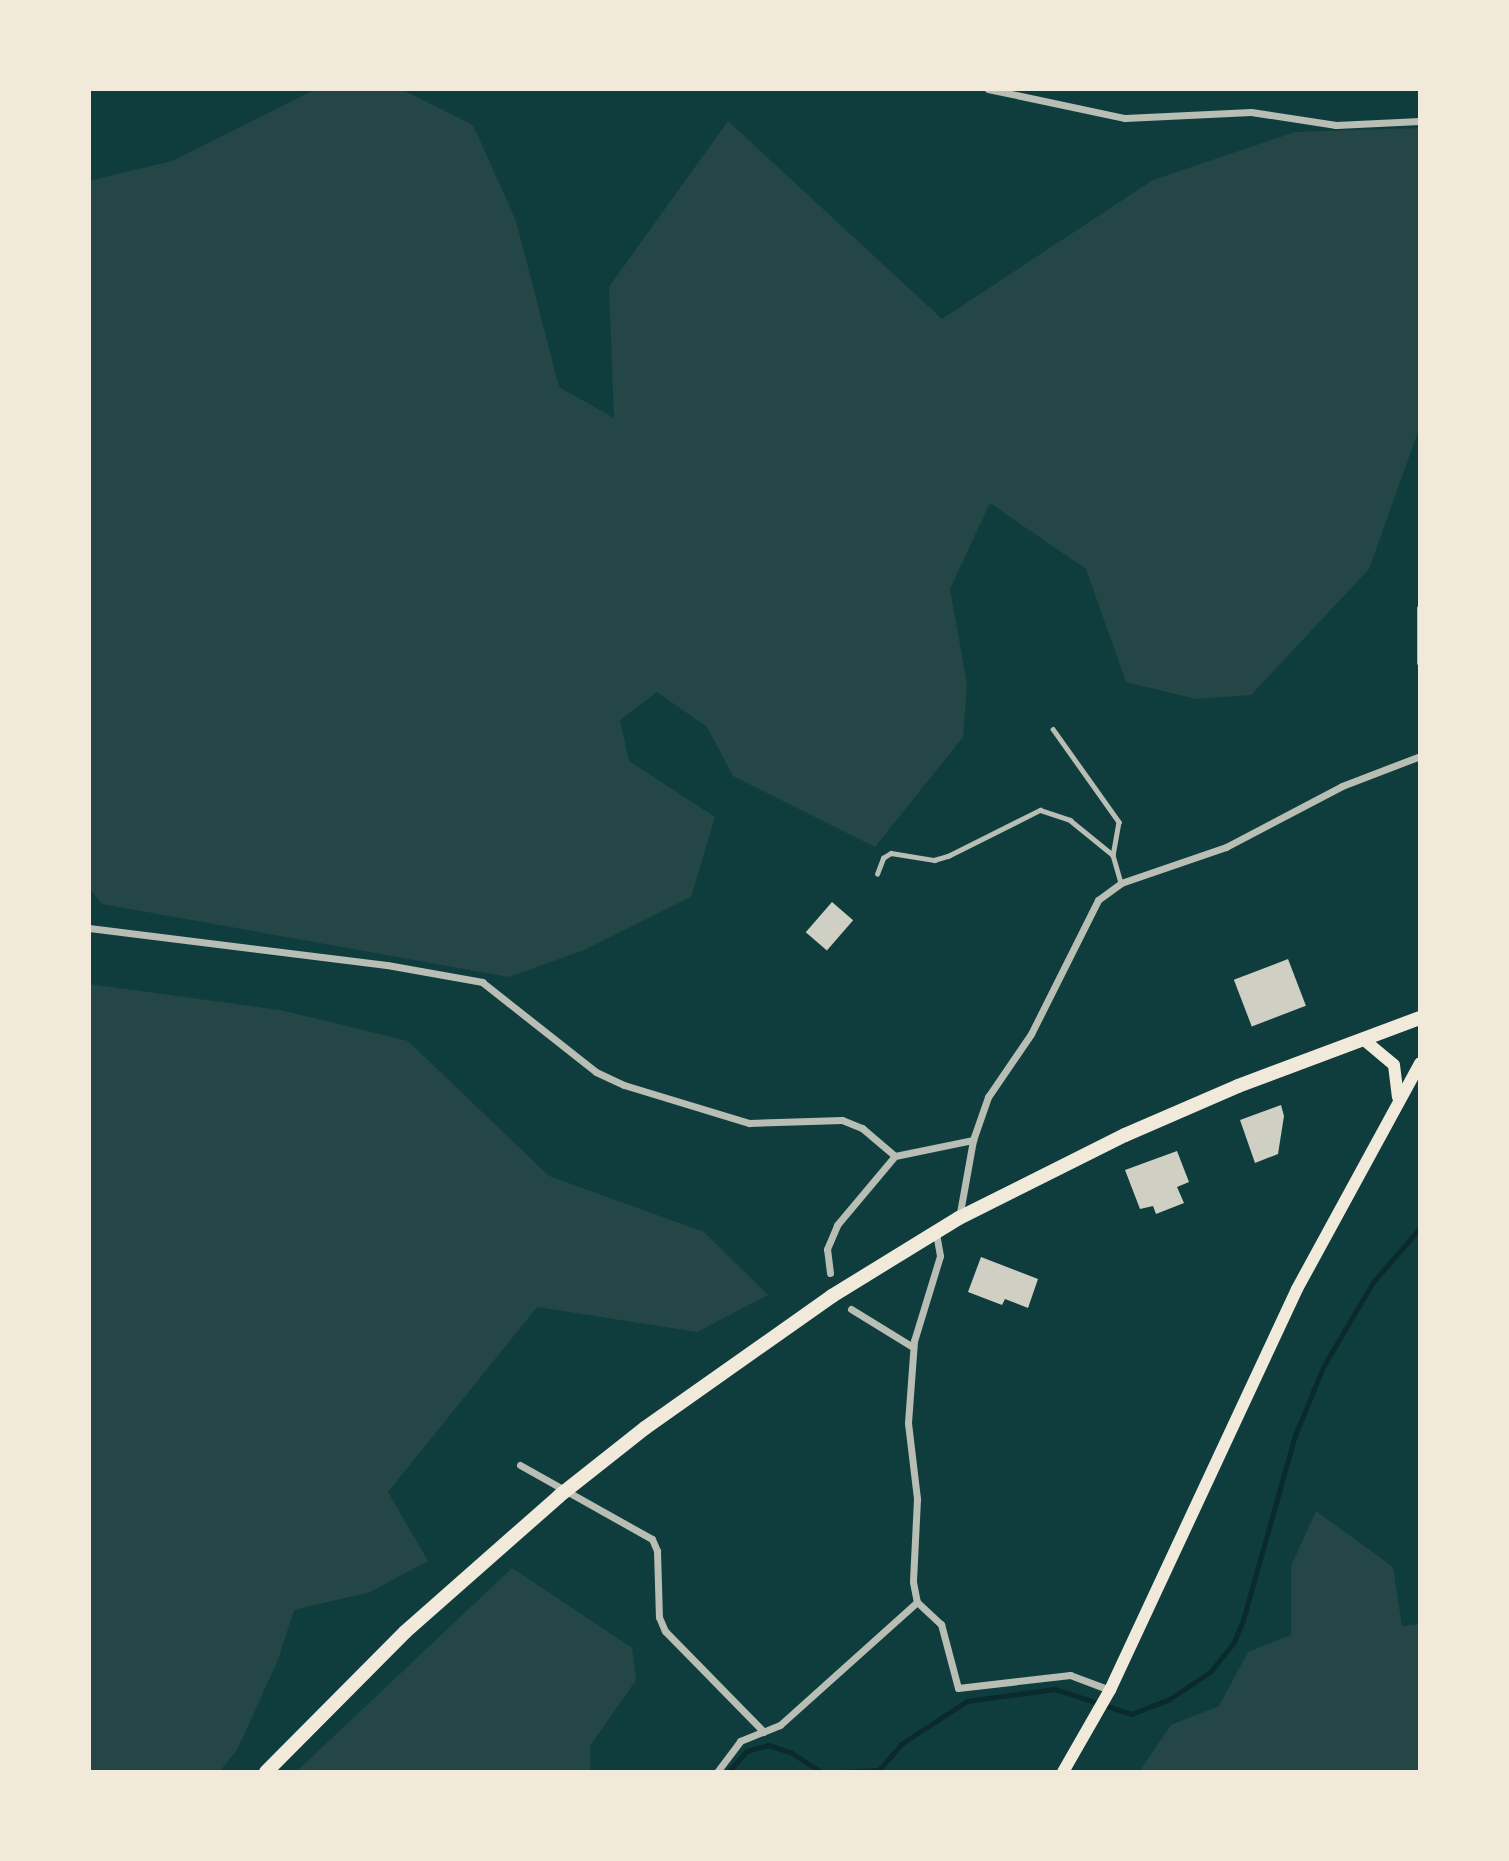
<!DOCTYPE html>
<style>
body{margin:0}
#map{position:relative;width:1509px;height:1861px;overflow:hidden;background:#0f3d3e;font-family:"Fira Sans Condensed",sans-serif}
div>[style]{position:absolute}
[style*='--x']{left:calc(var(--x)*1px);top:calc(var(--y)*1px);width:calc(var(--w)*1px);rotate:calc(var(--a)*1deg)}
.green>*{inset:0;background:#244646}
.stream>*{height:5px;margin:-2.5px;padding:0 2.5px;transform-origin:2.5px;border-radius:2.5px;background:#0a2a2b}
.building>*{inset:0;background:#cfcfc3;transform-origin:0 0}
.service>*{height:4.5px;margin:-2.25px;padding:0 2.25px;transform-origin:2.25px;border-radius:2.25px;background:#b8beb3}
.minor>*{height:7px;margin:-3.5px;padding:0 3.5px;transform-origin:3.5px;border-radius:3.5px;background:#b8beb3}
.primary>*{height:12px;margin:-6px;padding:0 6px;transform-origin:6px;border-radius:6px;background:#f1e9da}
.trunk>*{height:14px;margin:-7px;padding:0 7px;transform-origin:7px;border-radius:7px;background:#f1e9da}
span{translate:-50% -50%;white-space:nowrap;text-align:center;line-height:1.15;-webkit-text-stroke:5px #f1e9da;paint-order:stroke}
.frame{position:absolute;inset:0;border:91px solid #f1e9da;pointer-events:none}
</style>
<div id="map">
<div class="green">
<i style="clip-path:polygon(316px 89px,401px 89px,473px 125px,516px 221px,559px 387px,614px 418px,609px 287px,728px 121px,942px 319px,1153px 180px,1295px 132px,1420px 128px,1420px 426px,1369px 569px,1251px 695px,1196px 699px,1126px 682px,1086px 569px,990px 503px,950px 589px,967px 684px,963px 737px,875px 847px,733px 776px,707px 727px,657px 692px,620px 720px,629px 761px,715px 817px,691px 897px,584px 950px,509px 977px,102px 904px,89px 888px,89px 181px,172px 161px)"></i>
<i style="clip-path:polygon(89px 984px,280px 1010px,408px 1041px,549px 1176px,704px 1232px,768px 1295px,697px 1332px,537px 1307px,388px 1492px,428px 1561px,370px 1592px,294px 1610px,278px 1660px,237px 1750px,219px 1772px,89px 1772px)"></i>
<i style="clip-path:polygon(1316px 1511px,1393px 1567px,1402px 1626px,1420px 1624px,1420px 1772px,1139px 1772px,1171px 1725px,1219px 1706px,1248px 1652px,1291px 1635px,1291px 1566px)"></i>
<i style="clip-path:polygon(512px 1568px,632px 1648px,636px 1680px,590px 1746px,590px 1772px,296px 1772px)"></i>
</div>
<div class="stream">
<i style="--x:728;--y:1772;--w:28;--a:-48"></i>
<i style="--x:747;--y:1751;--w:22;--a:-16"></i>
<i style="--x:768;--y:1745;--w:25;--a:18"></i>
<i style="--x:792;--y:1753;--w:35;--a:33"></i>
<i style="--x:841;--y:1772;--w:36;--a:-3"></i>
<i style="--x:877;--y:1772;--w:37;--a:-49"></i>
<i style="--x:901;--y:1744;--w:79;--a:-33.1"></i>
<i style="--x:967;--y:1701;--w:89;--a:-7.8"></i>
<i style="--x:1055;--y:1689;--w:80;--a:18.2"></i>
<i style="--x:1131;--y:1714;--w:40;--a:-21"></i>
<i style="--x:1168;--y:1700;--w:50;--a:-33.7"></i>
<i style="--x:1210;--y:1672;--w:36;--a:-51"></i>
<i style="--x:1233;--y:1644;--w:26;--a:-67"></i>
<i style="--x:1243;--y:1620;--w:192;--a:-74.3"></i>
<i style="--x:1295;--y:1435;--w:74;--a:-67.6"></i>
<i style="--x:1323;--y:1367;--w:99;--a:-59.5"></i>
<i style="--x:1373;--y:1282;--w:72;--a:-49"></i>
</div>
<div class="building">
<i style="left:832px;top:902px;width:28px;height:40px;rotate:41deg"></i>
<i style="left:1288px;top:959px;width:50px;height:58px;rotate:69deg"></i>
<i style="clip-path:polygon(1281px 1105px,1284px 1116px,1278px 1154px,1255px 1163px,1240px 1120px)"></i>
<i style="clip-path:polygon(1177px 1151px,1189px 1182px,1177px 1187px,1184px 1203px,1156px 1214px,1153px 1206px,1140px 1209px,1125px 1170px)"></i>
<i style="clip-path:polygon(981px 1257px,1038px 1279px,1028px 1308px,1005px 1299px,1002px 1305px,968px 1292px)"></i>
</div>
<div class="service">
<i style="--x:1053;--y:729;--w:114;--a:54.6"></i>
<i style="--x:1119;--y:822;--w:34;--a:100"></i>
<i style="--x:877;--y:874;--w:17;--a:-69"></i>
<i style="--x:883;--y:858;--w:9;--a:-32"></i>
<i style="--x:891;--y:853;--w:44;--a:9.2"></i>
<i style="--x:934;--y:860;--w:15;--a:-16"></i>
<i style="--x:948;--y:856;--w:103;--a:-26.6"></i>
<i style="--x:1040;--y:810;--w:32;--a:18"></i>
<i style="--x:1070;--y:820;--w:55;--a:39.1"></i>
<i style="--x:1113;--y:855;--w:29;--a:74"></i>
</div>
<div class="minor">
<i style="--x:988;--y:89;--w:140;--a:12"></i>
<i style="--x:1125;--y:118;--w:126;--a:-2.7"></i>
<i style="--x:1251;--y:112;--w:86;--a:8.7"></i>
<i style="--x:1336;--y:125;--w:84;--a:-2.7"></i>
<i style="--x:1420;--y:608;--w:54;--a:90"></i>
<i style="--x:89;--y:928;--w:300;--a:7.1"></i>
<i style="--x:387;--y:965;--w:97;--a:10.1"></i>
<i style="--x:482;--y:982;--w:145;--a:38.3"></i>
<i style="--x:596;--y:1072;--w:31;--a:25"></i>
<i style="--x:624;--y:1085;--w:131;--a:16.9"></i>
<i style="--x:749;--y:1123;--w:93;--a:-1.8"></i>
<i style="--x:842;--y:1120;--w:22;--a:22"></i>
<i style="--x:862;--y:1128;--w:43;--a:40.3"></i>
<i style="--x:895;--y:1156;--w:80;--a:-11.6"></i>
<i style="--x:959;--y:1218;--w:79;--a:-79.8"></i>
<i style="--x:973;--y:1140;--w:46;--a:-70.8"></i>
<i style="--x:988;--y:1097;--w:76;--a:-55.7"></i>
<i style="--x:1031;--y:1034;--w:150;--a:-63.4"></i>
<i style="--x:1098;--y:900;--w:29;--a:-36"></i>
<i style="--x:1121;--y:883;--w:111;--a:-18.9"></i>
<i style="--x:1226;--y:847;--w:131;--a:-27.7"></i>
<i style="--x:1342;--y:786;--w:84;--a:-21"></i>
<i style="--x:936;--y:1233;--w:23;--a:80"></i>
<i style="--x:940;--y:1256;--w:89;--a:107"></i>
<i style="--x:914;--y:1341;--w:82;--a:94.2"></i>
<i style="--x:908;--y:1423;--w:77;--a:83.2"></i>
<i style="--x:917;--y:1499;--w:83;--a:92.8"></i>
<i style="--x:913;--y:1582;--w:20;--a:79"></i>
<i style="--x:917;--y:1602;--w:33;--a:43"></i>
<i style="--x:941;--y:1624;--w:66;--a:75.1"></i>
<i style="--x:958;--y:1688;--w:113;--a:-6.6"></i>
<i style="--x:1070;--y:1675;--w:43;--a:20.6"></i>
<i style="--x:830;--y:1273;--w:24;--a:-97"></i>
<i style="--x:827;--y:1249;--w:26;--a:-67"></i>
<i style="--x:837;--y:1225;--w:90;--a:-50"></i>
<i style="--x:851;--y:1309;--w:73;--a:31.5"></i>
<i style="--x:520;--y:1465;--w:151;--a:29.3"></i>
<i style="--x:652;--y:1539;--w:13;--a:67"></i>
<i style="--x:657;--y:1551;--w:66;--a:88.3"></i>
<i style="--x:659;--y:1617;--w:15;--a:67"></i>
<i style="--x:665;--y:1631;--w:141;--a:45.6"></i>
<i style="--x:717;--y:1772;--w:39;--a:-53"></i>
<i style="--x:740;--y:1741;--w:43;--a:-21.8"></i>
<i style="--x:780;--y:1725;--w:184;--a:-41.9"></i>
</div>
<div class="primary">
<i style="--x:1363;--y:1039;--w:40;--a:40"></i>
<i style="--x:1394;--y:1065;--w:32;--a:83"></i>
<i style="--x:1063;--y:1772;--w:95;--a:-60.2"></i>
<i style="--x:1110;--y:1690;--w:442;--a:-65"></i>
<i style="--x:1297;--y:1289;--w:257;--a:-61.4"></i>
</div>
<div class="trunk">
<i style="--x:266;--y:1772;--w:197;--a:-45.2"></i>
<i style="--x:405;--y:1632;--w:205;--a:-41.4"></i>
<i style="--x:559;--y:1496;--w:110;--a:-38.3"></i>
<i style="--x:645;--y:1428;--w:229;--a:-35.2"></i>
<i style="--x:832;--y:1296;--w:149;--a:-31.6"></i>
<i style="--x:959;--y:1218;--w:186;--a:-26.6"></i>
<i style="--x:1125;--y:1135;--w:123;--a:-23.4"></i>
<i style="--x:1238;--y:1086;--w:194;--a:-20.5"></i>
</div>
<div class="frame"></div>
</div>
